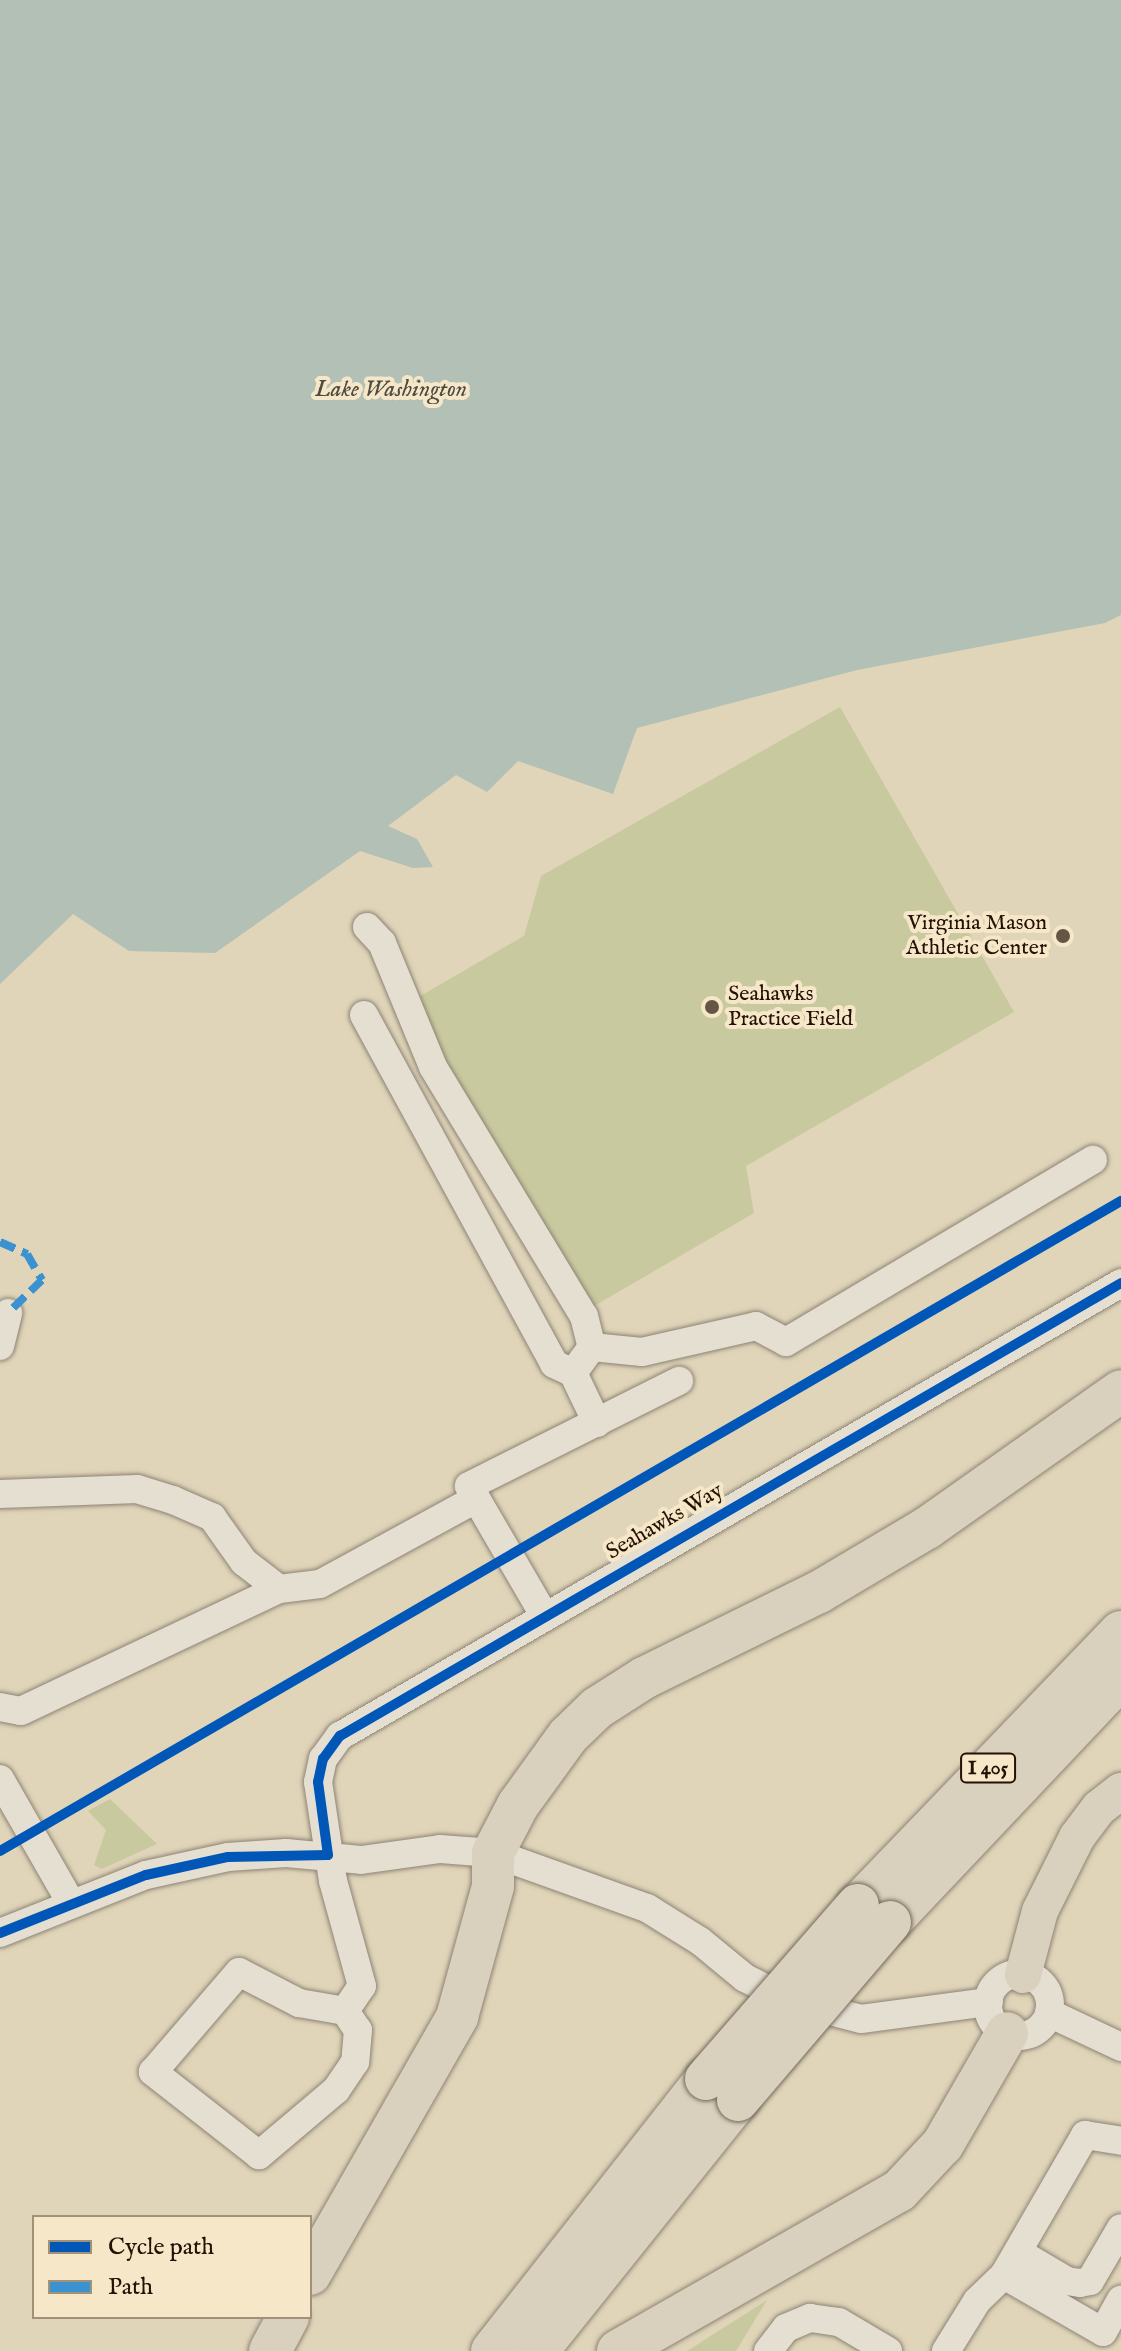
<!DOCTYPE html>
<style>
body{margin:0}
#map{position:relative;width:1121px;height:2351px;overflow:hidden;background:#e0d4b9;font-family:"IM FELL English",serif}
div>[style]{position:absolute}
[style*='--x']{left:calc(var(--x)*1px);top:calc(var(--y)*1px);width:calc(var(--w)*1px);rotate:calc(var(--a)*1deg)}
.green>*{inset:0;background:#c9c99f}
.water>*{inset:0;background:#b2c0b5}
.roads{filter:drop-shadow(0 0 2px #8d8474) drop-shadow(0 0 2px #8d8474)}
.minor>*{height:28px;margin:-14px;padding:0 14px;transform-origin:14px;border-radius:14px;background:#e5dfd2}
.minor>.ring{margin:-14px;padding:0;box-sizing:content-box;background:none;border:28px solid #e5dfd2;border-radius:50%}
.major>*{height:36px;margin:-18px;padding:0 18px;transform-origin:18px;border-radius:18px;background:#d9d0bd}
.highway>*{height:42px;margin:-21px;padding:0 21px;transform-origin:21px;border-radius:21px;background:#d9d0bd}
.bridges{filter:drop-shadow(0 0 2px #736a5c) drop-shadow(0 0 2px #736a5c)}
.highway-bridge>*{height:42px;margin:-21px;padding:0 21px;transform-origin:21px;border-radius:21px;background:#d9d0bd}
.quiet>*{height:8px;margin-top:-4px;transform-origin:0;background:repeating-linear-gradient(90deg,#3b92d1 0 16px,transparent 0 24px)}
.cycleway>*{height:10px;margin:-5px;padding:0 5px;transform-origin:5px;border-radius:5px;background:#0057b8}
.dots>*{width:22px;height:22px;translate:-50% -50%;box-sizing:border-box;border:4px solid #f5e7c7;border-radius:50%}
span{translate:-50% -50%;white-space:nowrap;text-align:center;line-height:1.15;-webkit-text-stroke:8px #f5e7c7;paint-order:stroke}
.shield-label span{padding:2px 6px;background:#f5e7c7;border:2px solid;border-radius:6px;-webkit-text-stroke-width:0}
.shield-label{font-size:20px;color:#231105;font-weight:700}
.poi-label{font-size:22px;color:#231105}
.right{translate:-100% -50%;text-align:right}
.left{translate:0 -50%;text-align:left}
.street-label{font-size:22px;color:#231105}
.water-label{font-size:24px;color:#4e4b42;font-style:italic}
.legend{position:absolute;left:32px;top:2215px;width:280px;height:104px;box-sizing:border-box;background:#f5e7c7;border:2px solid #a19179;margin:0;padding:10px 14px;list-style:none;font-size:24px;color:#231105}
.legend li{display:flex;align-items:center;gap:16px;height:40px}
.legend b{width:40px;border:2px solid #a19179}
</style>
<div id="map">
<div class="green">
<i style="clip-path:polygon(840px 707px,1014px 1012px,746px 1166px,754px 1213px,589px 1309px,410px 1002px,524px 936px,541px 876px)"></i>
<i style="clip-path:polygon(110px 1799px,157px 1844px,102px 1869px,94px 1865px,106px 1830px,88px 1811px)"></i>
<i style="clip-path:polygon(767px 2300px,736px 2351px,687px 2351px)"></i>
</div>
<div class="water">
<i style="clip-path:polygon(0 0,1121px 0,1121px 615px,1105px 623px,857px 670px,637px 728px,613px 794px,518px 761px,487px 792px,456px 775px,388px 826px,417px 839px,433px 867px,413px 868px,360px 851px,215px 953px,129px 951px,73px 914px,0 984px)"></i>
</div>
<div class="roads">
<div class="minor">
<i style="--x:367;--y:927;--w:22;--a:47"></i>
<i style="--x:382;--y:943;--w:134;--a:67.6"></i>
<i style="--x:433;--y:1067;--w:291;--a:58.8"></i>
<i style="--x:584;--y:1316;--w:32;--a:76"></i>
<i style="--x:364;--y:1015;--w:397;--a:61.4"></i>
<i style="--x:554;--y:1364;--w:21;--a:25"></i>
<i style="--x:0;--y:1346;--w:34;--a:-76"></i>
<i style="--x:597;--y:1423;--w:55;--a:-115.6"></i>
<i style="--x:573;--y:1373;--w:32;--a:-54"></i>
<i style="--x:592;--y:1347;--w:50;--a:5.7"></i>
<i style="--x:642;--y:1352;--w:117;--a:-12.8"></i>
<i style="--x:756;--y:1326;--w:34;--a:28"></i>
<i style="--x:786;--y:1342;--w:357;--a:-30.7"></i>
<i style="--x:0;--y:1494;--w:137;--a:-2.1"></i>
<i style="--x:137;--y:1489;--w:38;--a:17"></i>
<i style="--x:173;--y:1500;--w:43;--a:23.6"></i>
<i style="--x:212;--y:1517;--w:55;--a:54.6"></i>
<i style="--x:244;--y:1562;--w:44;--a:37.6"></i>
<i style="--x:279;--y:1589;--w:41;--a:-7"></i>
<i style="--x:320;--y:1584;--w:178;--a:-28.6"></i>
<i style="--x:544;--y:1615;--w:149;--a:-120.2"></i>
<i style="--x:469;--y:1486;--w:235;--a:-26.6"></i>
<i style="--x:0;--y:1707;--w:21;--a:11"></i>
<i style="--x:21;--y:1711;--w:285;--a:-25.3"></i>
<i style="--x:0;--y:1779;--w:141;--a:60.2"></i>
<i style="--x:0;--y:1933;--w:157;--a:-21.7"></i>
<i style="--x:146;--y:1875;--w:84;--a:-12.4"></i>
<i style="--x:228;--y:1857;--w:58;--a:-3.9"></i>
<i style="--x:286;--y:1853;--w:75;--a:5.3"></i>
<i style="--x:361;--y:1860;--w:80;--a:-7.9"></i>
<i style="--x:440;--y:1849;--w:53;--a:4.3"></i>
<i style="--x:493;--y:1853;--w:164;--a:19.7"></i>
<i style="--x:647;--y:1908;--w:62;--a:31.9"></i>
<i style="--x:700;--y:1941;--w:58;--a:39.4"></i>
<i style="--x:745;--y:1978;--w:51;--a:26.6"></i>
<i style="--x:791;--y:2001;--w:72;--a:14.4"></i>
<i style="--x:861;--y:2019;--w:129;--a:-7.6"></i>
<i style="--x:239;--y:1972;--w:68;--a:27.3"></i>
<i style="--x:299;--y:2003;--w:47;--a:9.9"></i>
<i style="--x:345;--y:2011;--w:23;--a:56"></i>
<i style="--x:358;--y:2030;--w:32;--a:95"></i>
<i style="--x:355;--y:2062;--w:34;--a:124"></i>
<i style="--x:336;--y:2090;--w:101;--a:139.8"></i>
<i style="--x:259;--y:2155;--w:135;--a:-141.9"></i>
<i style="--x:153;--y:2072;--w:132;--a:-49.3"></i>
<i class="ring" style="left:988px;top:1974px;width:34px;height:34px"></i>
<i style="--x:345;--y:2011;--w:30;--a:-56"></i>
<i style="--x:362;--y:1986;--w:109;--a:-105.4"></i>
<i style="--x:333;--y:1881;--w:100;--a:-98.6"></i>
<i style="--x:318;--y:1782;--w:24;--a:-78"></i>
<i style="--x:323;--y:1759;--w:29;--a:-54"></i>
<i style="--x:340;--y:1736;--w:903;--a:-30.11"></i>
<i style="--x:1049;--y:2013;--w:80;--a:25.3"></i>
<i style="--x:1018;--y:2252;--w:57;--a:30.6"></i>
<i style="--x:1067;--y:2281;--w:13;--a:9"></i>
<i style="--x:1080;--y:2283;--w:10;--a:-11"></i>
<i style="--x:1090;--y:2281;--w:61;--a:-59.7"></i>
<i style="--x:1004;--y:2275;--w:114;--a:29.9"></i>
<i style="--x:1103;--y:2332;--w:37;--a:-61"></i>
<i style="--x:768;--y:2351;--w:29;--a:-52"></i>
<i style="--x:786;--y:2328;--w:26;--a:-23"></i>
<i style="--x:810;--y:2318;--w:29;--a:8"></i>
<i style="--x:839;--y:2322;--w:57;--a:30.6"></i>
<i style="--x:946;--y:2351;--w:59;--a:-58.2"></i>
<i style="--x:977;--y:2301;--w:37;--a:-44"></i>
<i style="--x:1004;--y:2275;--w:162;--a:-59.9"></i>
<i style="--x:1085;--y:2135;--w:36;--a:9"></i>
</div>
<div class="major">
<i style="--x:1023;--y:1975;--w:66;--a:-75.1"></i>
<i style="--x:1040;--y:1911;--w:83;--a:-63.4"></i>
<i style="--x:1077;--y:1837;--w:36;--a:-53"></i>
<i style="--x:1099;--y:1808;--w:28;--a:-38"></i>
</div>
<div class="highway">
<i style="--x:858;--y:1905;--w:379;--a:-46.1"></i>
<i style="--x:890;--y:1922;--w:336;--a:-46.6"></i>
<i style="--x:310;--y:2274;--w:296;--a:-60.2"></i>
<i style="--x:457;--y:2017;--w:136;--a:-74.6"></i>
<i style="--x:493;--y:1886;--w:33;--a:-90"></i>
<i style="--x:493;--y:1853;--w:54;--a:-62.5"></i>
<i style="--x:518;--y:1805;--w:85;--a:-54.1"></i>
<i style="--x:568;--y:1736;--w:40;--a:-44"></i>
<i style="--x:597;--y:1708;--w:56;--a:-32.6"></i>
<i style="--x:644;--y:1678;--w:195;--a:-26.2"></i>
<i style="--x:819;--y:1592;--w:126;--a:-30.7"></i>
<i style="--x:927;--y:1528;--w:237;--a:-35.2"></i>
<i style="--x:270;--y:2351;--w:38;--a:-62"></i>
<i style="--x:492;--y:2351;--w:346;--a:-51.8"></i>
<i style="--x:537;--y:2351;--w:322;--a:-51.3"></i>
<i style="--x:618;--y:2351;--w:323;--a:-29.7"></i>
<i style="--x:899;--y:2191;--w:64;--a:-46.9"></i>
<i style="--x:943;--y:2144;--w:128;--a:-60"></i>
</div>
</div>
<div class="bridges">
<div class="highway-bridge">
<i style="--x:706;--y:2079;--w:231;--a:-48.9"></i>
<i style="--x:738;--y:2100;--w:234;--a:-49.5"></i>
</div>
</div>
<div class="quiet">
<i style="--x:0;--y:1242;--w:30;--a:24"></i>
<i style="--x:27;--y:1254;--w:30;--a:60"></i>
<i style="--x:42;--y:1280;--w:47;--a:135.9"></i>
</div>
<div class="cycleway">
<i style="--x:0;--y:1851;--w:1296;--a:-30.11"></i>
<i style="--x:0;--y:1933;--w:157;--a:-21.7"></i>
<i style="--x:146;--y:1875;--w:84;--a:-12.4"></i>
<i style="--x:228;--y:1857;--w:100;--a:-1.1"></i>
<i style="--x:328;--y:1855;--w:74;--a:-97.8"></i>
<i style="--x:318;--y:1782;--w:24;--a:-78"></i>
<i style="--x:323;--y:1759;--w:29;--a:-54"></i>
<i style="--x:340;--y:1736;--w:903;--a:-30.11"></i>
</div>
<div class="dots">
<i style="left:1063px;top:936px;background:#655544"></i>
<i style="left:712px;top:1007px;background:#655544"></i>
</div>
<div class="shield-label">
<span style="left:988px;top:1768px">I 405</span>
</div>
<div class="poi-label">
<span class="right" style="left:1047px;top:936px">Virginia Mason<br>Athletic Center</span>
<span class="left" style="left:728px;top:1007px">Seahawks<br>Practice Field</span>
</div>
<div class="street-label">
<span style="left:665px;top:1522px;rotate:-30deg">Seahawks Way</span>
</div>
<div class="water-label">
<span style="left:391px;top:390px">Lake Washington</span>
</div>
<ul class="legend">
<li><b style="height:10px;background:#0057b8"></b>Cycle path</li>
<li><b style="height:10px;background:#3b92d1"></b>Path</li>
</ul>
</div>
